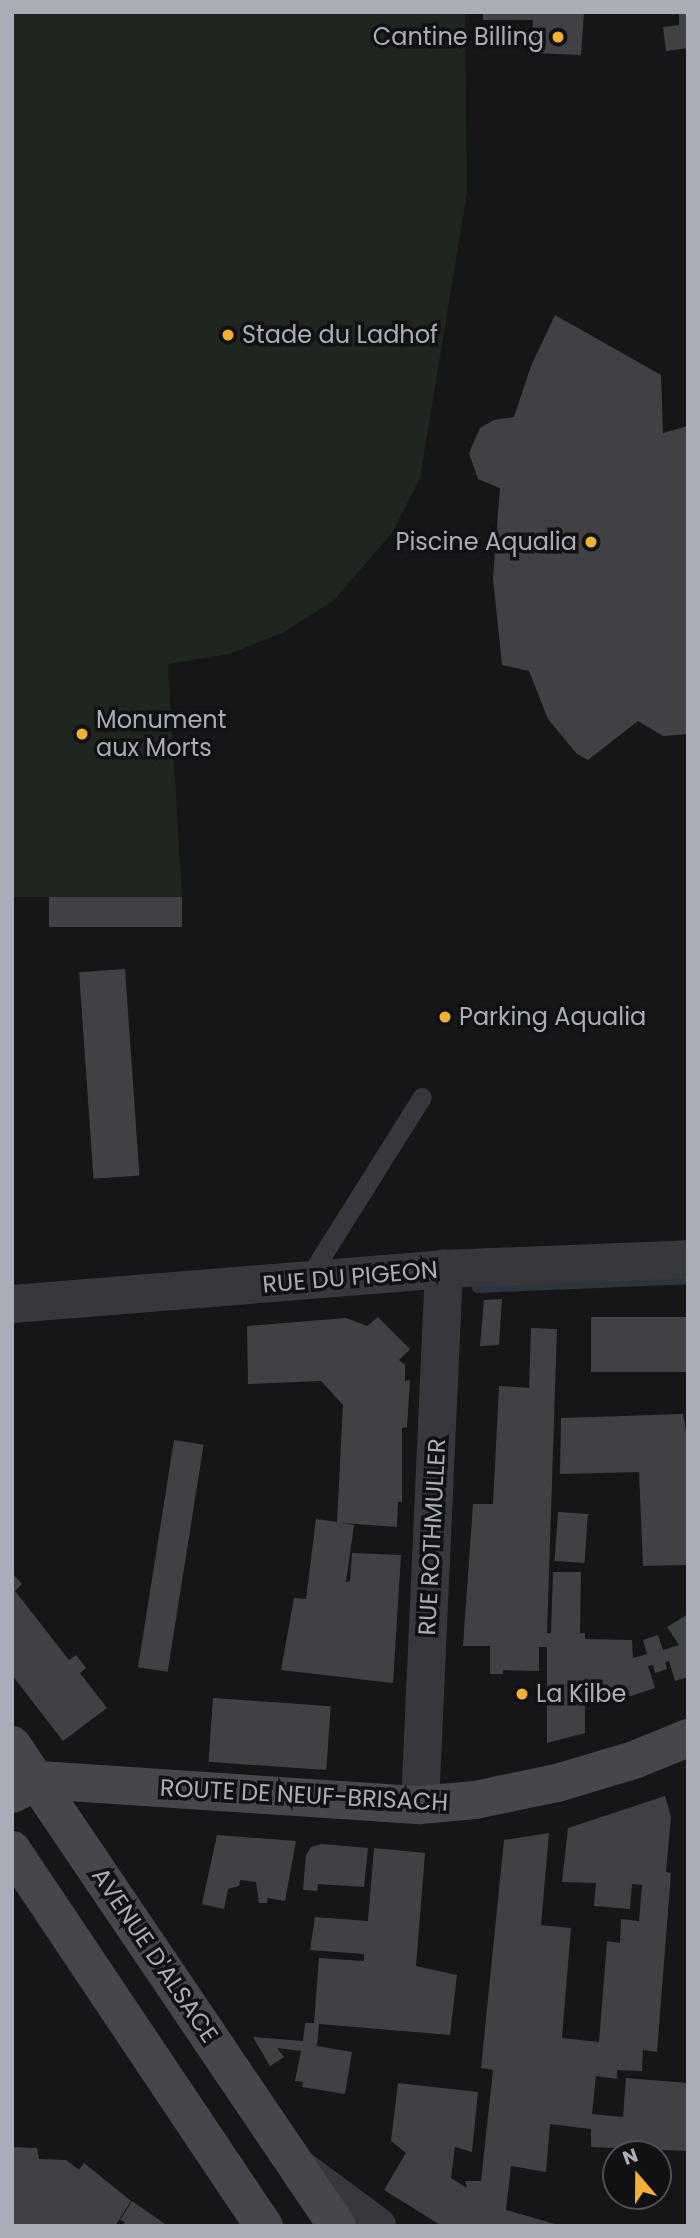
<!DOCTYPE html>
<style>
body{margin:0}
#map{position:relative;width:700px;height:2238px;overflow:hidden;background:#161618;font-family:Poppins,sans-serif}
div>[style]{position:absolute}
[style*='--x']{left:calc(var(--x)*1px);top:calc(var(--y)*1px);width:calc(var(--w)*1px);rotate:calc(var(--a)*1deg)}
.green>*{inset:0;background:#1e261f}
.stream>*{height:10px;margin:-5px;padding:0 5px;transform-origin:5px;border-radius:5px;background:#2c353c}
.building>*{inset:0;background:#404145;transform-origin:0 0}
.lane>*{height:19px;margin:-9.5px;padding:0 9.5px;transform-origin:9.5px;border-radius:9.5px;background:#37383d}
.street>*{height:38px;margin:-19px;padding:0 19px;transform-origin:19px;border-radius:19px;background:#37383d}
.secondary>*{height:38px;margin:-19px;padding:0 19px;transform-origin:19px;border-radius:19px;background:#45474d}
.dots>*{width:19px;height:19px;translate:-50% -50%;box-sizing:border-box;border:4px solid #111113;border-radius:50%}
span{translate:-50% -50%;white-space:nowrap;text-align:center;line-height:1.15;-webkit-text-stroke:7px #111113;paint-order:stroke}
.poi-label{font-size:24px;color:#a8adb8}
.right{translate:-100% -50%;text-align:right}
.left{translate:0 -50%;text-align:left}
.street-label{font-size:24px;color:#a8adb8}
.frame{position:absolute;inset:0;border:14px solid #a8adb8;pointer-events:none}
.north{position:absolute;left:602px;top:2140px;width:70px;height:70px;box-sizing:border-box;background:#111113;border:2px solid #4d4f55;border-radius:50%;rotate:340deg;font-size:19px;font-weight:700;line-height:28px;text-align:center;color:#a8adb8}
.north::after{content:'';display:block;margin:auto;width:24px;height:32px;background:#f2b134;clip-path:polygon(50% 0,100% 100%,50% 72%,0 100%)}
</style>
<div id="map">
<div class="green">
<i style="clip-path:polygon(12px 12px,465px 12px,467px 192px,420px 478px,392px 533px,333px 601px,284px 632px,229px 654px,168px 664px,182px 897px,12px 897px)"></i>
</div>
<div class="stream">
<i style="--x:477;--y:1288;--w:211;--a:-2.4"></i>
</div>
<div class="building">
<i style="clip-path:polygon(483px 12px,584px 12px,581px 55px,532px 53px,533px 20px,483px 20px)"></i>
<i style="clip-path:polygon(679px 12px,688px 12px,688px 48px,666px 51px,663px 27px,679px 25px)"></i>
<i style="clip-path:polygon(555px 315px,661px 375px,663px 433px,688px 426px,688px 734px,663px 736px,638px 721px,588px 760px,577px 754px,548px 719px,529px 671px,502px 665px,493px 578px,500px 488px,478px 479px,469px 453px,480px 428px,494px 420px,514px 417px,531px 366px)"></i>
<i style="left:182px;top:897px;width:30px;height:133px;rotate:90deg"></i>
<i style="left:125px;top:969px;width:207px;height:46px;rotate:86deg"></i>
<i style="clip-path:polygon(502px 1299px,499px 1345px,480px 1346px,484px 1300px)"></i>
<i style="clip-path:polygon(378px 1317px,410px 1349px,399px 1360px,405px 1365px,405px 1381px,410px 1380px,407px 1427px,402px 1428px,402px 1502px,398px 1502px,397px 1527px,342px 1523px,354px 1525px,346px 1582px,350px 1581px,352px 1553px,401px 1555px,393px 1683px,281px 1670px,294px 1598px,306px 1599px,316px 1519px,337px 1522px,343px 1405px,321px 1381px,248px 1384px,247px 1326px,346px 1318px,367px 1326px)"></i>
<i style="left:688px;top:1317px;width:55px;height:97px;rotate:90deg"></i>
<i style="clip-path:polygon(531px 1328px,557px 1329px,547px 1633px,551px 1633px,553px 1572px,581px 1572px,580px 1633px,585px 1633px,585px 1639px,632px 1640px,633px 1658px,647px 1654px,643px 1640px,658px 1635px,663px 1650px,679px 1645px,667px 1627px,688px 1614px,688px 1677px,675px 1681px,669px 1661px,665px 1662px,667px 1669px,655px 1673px,653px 1665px,648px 1666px,655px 1688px,631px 1696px,585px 1696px,585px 1733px,547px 1743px,547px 1647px,539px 1647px,539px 1671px,503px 1670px,503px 1674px,490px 1674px,490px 1646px,463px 1646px,473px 1504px,493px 1504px,499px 1386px,529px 1388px)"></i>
<i style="clip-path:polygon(683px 1414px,688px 1442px,688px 1565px,643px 1566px,639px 1472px,560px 1474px,561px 1418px)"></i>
<i style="left:174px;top:1440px;width:30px;height:230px;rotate:9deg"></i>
<i style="left:558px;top:1512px;width:30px;height:49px;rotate:4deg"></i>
<i style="clip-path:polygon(12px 1573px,22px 1584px,15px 1591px,69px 1660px,76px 1655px,86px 1668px,80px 1673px,107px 1708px,63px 1741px,12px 1675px)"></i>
<i style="left:213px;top:1698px;width:118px;height:64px;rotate:4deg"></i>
<i style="clip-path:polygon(665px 1796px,671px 1817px,666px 1872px,671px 1873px,657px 2052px,643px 2050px,642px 2071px,617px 2070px,617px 2079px,596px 2076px,592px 2114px,623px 2117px,626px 2078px,688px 2083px,688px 2151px,591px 2147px,591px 2129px,550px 2124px,546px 2172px,511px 2166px,506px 2210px,562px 2226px,442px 2226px,384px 2190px,406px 2153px,391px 2141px,398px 2083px,478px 2092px,472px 2152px,455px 2147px,451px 2178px,467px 2188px,465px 2181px,481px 2181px,493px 2070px,481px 2068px,504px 1840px,549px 1833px,541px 1925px,571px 1928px,562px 2038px,599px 2042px,607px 1941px,620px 1943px,621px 1919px,639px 1921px,642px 1885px,632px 1884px,630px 1909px,594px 1906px,596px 1883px,562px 1882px,568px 1828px)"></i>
<i style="clip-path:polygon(217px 1835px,296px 1841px,285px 1901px,268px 1898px,267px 1903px,259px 1903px,256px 1882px,240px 1880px,239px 1886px,228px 1889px,224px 1909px,202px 1904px)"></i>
<i style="clip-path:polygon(322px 1844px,368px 1848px,364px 1887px,318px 1884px,317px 1891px,303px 1890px,306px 1855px,311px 1847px)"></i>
<i style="clip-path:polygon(374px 1848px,425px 1853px,416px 1966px,457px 1975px,450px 2035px,319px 2024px,317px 2046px,352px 2052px,345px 2094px,302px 2087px,303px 2082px,295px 2081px,301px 2051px,277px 2048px,284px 2057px,270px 2066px,253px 2037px,303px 2041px,305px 2023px,314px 2023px,319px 1958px,364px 1961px,364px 1954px,310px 1950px,315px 1917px,368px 1921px)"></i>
<i style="clip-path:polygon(12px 2147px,37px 2148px,39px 2159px,66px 2160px,79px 2170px,84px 2163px,131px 2201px,115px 2226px,12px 2226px)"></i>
<i style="clip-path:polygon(132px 2201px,165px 2224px,163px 2226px,122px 2226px,125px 2222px,120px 2220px)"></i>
</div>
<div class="lane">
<i style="--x:307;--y:1280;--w:216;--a:-57.9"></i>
</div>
<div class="street">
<i style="--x:12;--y:1304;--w:433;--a:-4.6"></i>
<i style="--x:444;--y:1269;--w:244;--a:-2.3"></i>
<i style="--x:420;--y:1805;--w:537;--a:-87.44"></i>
<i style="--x:300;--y:2169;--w:96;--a:36.5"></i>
</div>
<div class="secondary">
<i style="--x:12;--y:1745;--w:581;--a:55.95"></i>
<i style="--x:12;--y:1794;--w:30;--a:-27"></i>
<i style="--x:39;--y:1780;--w:382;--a:3.8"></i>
<i style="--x:420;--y:1805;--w:55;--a:-5.2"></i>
<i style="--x:475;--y:1800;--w:84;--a:-11.7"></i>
<i style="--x:557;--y:1783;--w:80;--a:-16.6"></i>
<i style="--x:634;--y:1760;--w:58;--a:-22.2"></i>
<i style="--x:12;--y:1850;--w:453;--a:56.2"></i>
</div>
<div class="dots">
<i style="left:558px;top:37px;background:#f2b134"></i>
<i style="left:228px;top:335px;background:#f2b134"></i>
<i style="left:591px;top:542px;background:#f2b134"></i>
<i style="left:82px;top:734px;background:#f2b134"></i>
<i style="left:445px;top:1017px;background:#f2b134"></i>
<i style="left:522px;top:1694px;background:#f2b134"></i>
</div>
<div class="poi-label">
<span class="right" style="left:544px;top:37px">Cantine Billing</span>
<span class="left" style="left:242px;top:335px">Stade du Ladhof</span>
<span class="right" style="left:577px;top:542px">Piscine Aqualia</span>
<span class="left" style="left:96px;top:734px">Monument<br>aux Morts</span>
<span class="left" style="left:459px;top:1017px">Parking Aqualia</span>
<span class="left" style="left:536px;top:1694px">La Kilbe</span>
</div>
<div class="street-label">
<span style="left:350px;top:1277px;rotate:-5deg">RUE DU PIGEON</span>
<span style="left:432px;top:1537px;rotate:-87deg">RUE ROTHMULLER</span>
<span style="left:304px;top:1795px;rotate:3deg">ROUTE DE NEUF-BRISACH</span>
<span style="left:155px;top:1955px;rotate:56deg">AVENUE D'ALSACE</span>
</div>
<div class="frame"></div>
<div class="north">N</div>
</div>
